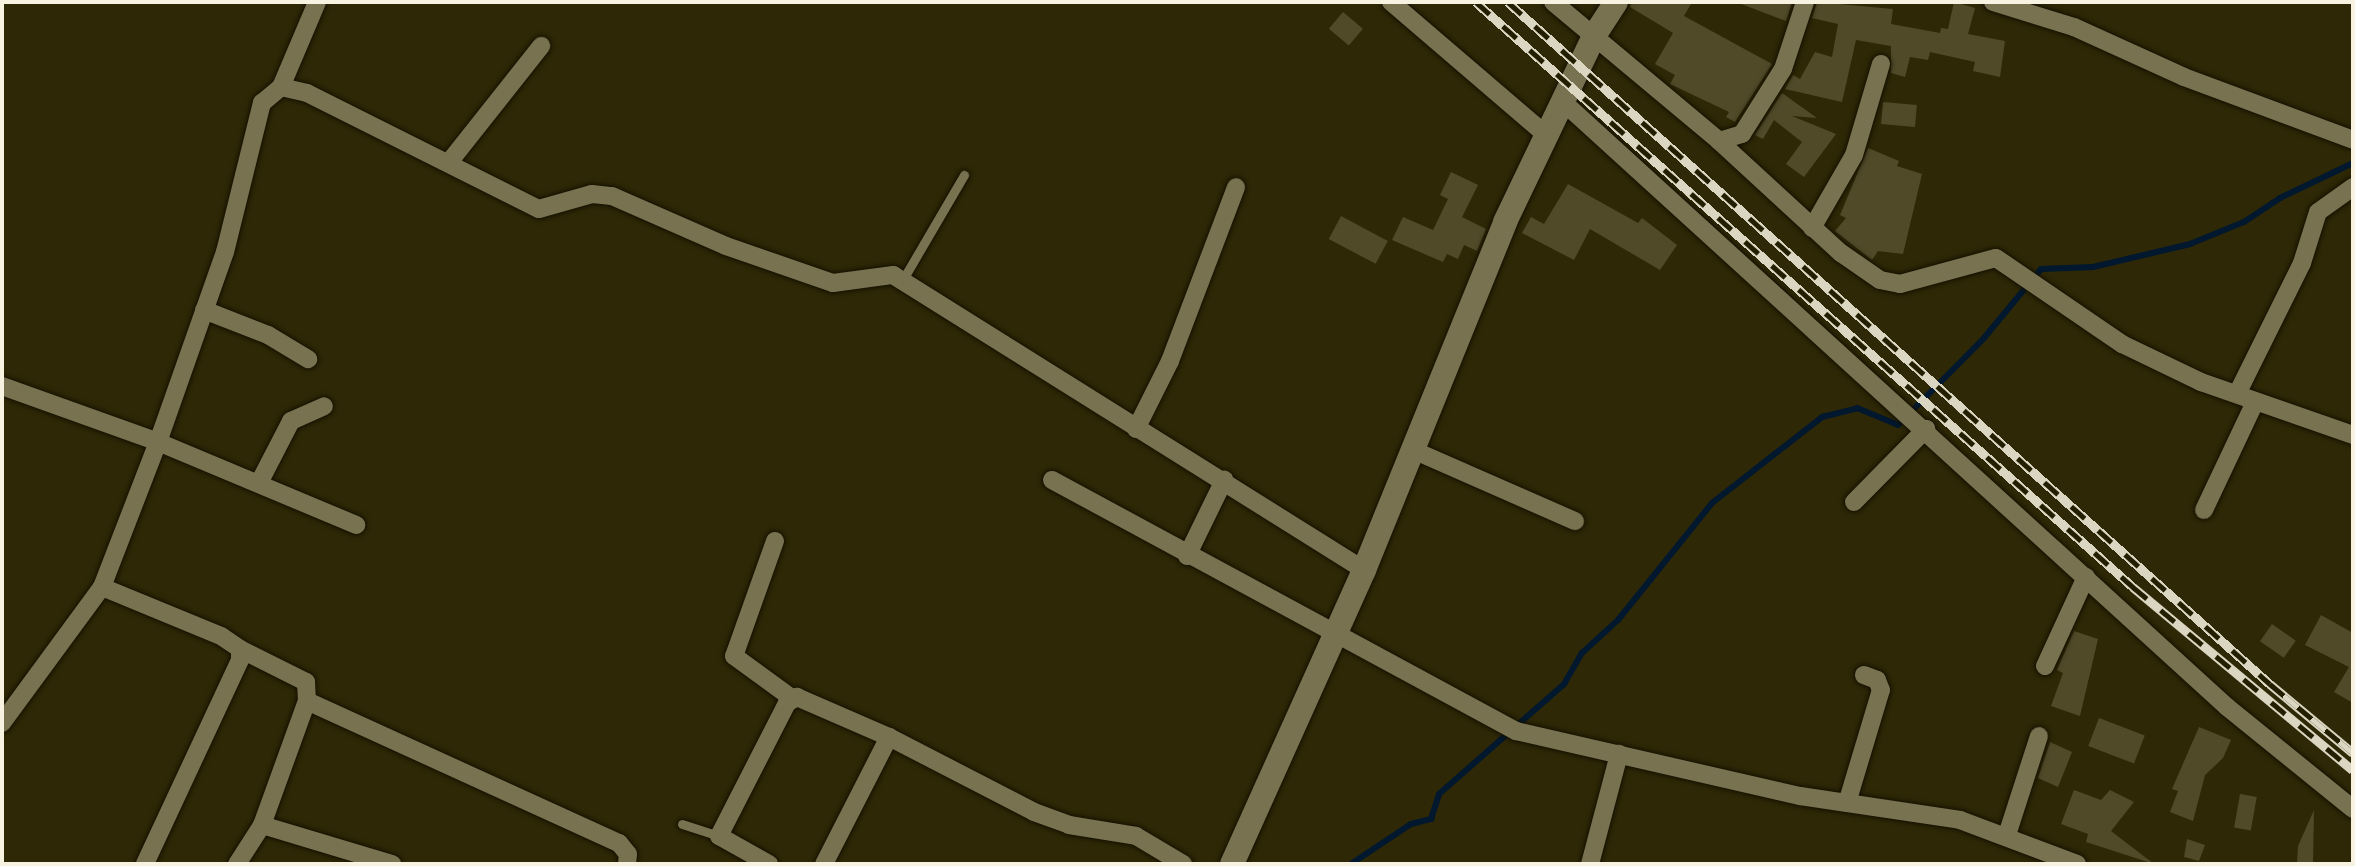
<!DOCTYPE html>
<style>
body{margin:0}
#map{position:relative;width:2355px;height:866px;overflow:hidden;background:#2e2806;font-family:"Work Sans",sans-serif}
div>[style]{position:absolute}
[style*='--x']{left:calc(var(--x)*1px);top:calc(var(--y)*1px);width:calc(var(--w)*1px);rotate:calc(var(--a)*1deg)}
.stream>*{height:6px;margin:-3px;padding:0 3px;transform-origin:3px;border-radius:3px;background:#01182e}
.building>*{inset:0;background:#514a29;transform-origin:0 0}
.roads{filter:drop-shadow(0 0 2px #151000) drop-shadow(0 0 2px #151000)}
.service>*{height:9px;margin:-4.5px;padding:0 4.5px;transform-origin:4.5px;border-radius:4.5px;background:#797250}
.minor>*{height:18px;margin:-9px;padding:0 9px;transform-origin:9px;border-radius:9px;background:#797250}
.tertiary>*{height:24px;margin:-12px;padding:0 12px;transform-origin:12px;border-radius:12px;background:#797250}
.rail>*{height:9px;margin-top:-4.5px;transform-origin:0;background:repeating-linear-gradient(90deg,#241e00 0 18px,#dad6c1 0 36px);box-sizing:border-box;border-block:2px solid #dad6c1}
span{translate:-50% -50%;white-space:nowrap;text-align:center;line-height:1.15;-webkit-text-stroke:8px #241e00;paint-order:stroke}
.frame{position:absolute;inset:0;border:4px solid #f7f3e0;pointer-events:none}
</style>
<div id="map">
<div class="stream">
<i style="--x:1351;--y:864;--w:72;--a:-33.7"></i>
<i style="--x:1411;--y:824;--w:21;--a:-14"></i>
<i style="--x:1431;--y:819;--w:26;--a:-72"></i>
<i style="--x:1439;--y:794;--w:167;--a:-41.3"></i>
<i style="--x:1564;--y:684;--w:36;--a:-60"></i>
<i style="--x:1582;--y:653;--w:49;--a:-42.5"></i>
<i style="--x:1618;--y:620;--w:150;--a:-51.2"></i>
<i style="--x:1712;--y:503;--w:140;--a:-38"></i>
<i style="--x:1822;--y:417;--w:36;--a:-14"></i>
<i style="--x:1857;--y:408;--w:44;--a:22.5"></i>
<i style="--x:1898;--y:425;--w:122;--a:-45.3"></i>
<i style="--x:1984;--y:338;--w:89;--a:-50.4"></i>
<i style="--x:2041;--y:269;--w:52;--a:-2.2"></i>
<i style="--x:2093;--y:267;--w:100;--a:-13.3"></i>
<i style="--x:2190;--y:244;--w:58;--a:-22.2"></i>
<i style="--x:2244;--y:222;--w:43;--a:-33.7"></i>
<i style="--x:2280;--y:198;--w:81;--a:-25.6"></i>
</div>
<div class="building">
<i style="clip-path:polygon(1631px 2px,1692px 2px,1684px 16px,1772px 64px,1735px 122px,1726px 117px,1729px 112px,1670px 84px,1675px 75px,1655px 64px,1673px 33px,1630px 7px)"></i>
<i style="clip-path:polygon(1736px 2px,1792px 2px,1786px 21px)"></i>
<i style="clip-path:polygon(1817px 2px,1893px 9px,1891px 24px,1940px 33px,1941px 28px,1948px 29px,1954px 2px,1975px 8px,1968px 34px,2005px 41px,2000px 77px,1973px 71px,1975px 62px,1930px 52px,1928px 60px,1910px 57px,1905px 77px,1891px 73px,1891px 46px,1856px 40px,1842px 102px,1785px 89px,1793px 75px,1800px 79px,1815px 52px,1832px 57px,1838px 24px,1812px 18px)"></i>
<i style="left:1343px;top:12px;width:26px;height:22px;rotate:40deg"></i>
<i style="clip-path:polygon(1782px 93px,1817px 118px,1792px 116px,1836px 134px,1804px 177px,1786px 164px,1802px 142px,1774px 120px,1763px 139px,1755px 135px)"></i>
<i style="left:1883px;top:102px;width:34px;height:22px;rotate:5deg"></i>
<i style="clip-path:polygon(1868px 148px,1899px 161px,1897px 166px,1922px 174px,1903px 254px,1878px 251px,1872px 260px,1835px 231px,1846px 218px,1840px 215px)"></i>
<i style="clip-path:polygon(1451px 172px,1478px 185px,1462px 217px,1486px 229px,1477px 251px,1464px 245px,1458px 259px,1447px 254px,1443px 262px,1392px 240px,1403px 217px,1433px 230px,1448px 199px,1440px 195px)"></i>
<i style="clip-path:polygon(1568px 184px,1638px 223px,1642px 218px,1677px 245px,1660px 270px,1590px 229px,1574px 260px,1522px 233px,1531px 217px,1544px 224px)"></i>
<i style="left:1341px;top:216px;width:53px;height:26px;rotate:28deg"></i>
<i style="clip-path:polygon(2321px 615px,2353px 633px,2353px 703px,2334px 692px,2349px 667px,2305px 645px)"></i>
<i style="left:2272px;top:624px;width:29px;height:21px;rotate:35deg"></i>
<i style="clip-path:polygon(2074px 631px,2098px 639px,2080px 716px,2051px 706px,2063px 673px,2057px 670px)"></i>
<i style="left:2099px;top:718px;width:49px;height:30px;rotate:21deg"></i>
<i style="clip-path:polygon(2199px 727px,2231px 740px,2223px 758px,2205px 775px,2193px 821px,2170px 812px,2178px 791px,2172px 789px)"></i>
<i style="clip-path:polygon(2050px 742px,2072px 752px,2058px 787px,2038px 778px)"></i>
<i style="clip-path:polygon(2074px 790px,2101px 800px,2110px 790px,2134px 802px,2111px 831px,2154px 864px,2086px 842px,2088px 834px,2061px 824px)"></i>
<i style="left:2240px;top:794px;width:17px;height:34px;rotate:10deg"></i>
<i style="clip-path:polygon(2314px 810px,2313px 864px,2297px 864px,2298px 846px)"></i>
<i style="clip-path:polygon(2187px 839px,2205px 845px,2199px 861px,2184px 857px)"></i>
</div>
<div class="roads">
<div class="service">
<i style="--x:902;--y:281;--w:123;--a:-59.7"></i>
<i style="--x:682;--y:824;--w:39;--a:18"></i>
</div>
<div class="minor">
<i style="--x:1391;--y:2;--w:203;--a:40.6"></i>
<i style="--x:1553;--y:2;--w:217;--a:39.9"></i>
<i style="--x:1719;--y:141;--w:166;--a:42.6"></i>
<i style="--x:1841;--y:253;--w:47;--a:34.7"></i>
<i style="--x:1880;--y:280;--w:20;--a:11"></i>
<i style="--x:1900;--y:284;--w:99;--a:-15.2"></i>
<i style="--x:1996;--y:258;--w:153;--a:34.3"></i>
<i style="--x:2122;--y:344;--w:88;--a:25.7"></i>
<i style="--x:2201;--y:382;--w:161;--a:19.2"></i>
<i style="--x:1993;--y:2;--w:85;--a:17.2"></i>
<i style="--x:2074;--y:27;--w:121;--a:24.4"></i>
<i style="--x:2184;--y:77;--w:180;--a:20.4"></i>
<i style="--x:281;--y:87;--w:92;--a:-67"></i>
<i style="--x:1562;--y:101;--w:900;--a:42.34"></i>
<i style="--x:2227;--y:707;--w:162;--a:39"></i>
<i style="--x:1719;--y:141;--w:24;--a:-17"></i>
<i style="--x:1742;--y:134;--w:77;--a:-57.8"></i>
<i style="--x:1783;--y:69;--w:71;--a:-71.8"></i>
<i style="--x:450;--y:161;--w:147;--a:-51.6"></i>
<i style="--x:1812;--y:228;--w:84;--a:-60.1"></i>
<i style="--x:1854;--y:155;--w:95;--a:-73.5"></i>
<i style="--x:204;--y:310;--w:69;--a:21.3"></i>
<i style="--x:268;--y:335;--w:47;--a:31"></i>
<i style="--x:2;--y:386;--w:166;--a:19.7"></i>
<i style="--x:158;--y:442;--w:201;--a:-70.6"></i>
<i style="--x:225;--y:252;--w:154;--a:-76.1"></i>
<i style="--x:262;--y:103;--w:25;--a:-40"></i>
<i style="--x:281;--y:87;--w:27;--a:13"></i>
<i style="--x:307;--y:93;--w:259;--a:26.6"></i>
<i style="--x:539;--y:209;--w:55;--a:-15.8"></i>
<i style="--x:592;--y:194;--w:20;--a:6"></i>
<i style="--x:612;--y:196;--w:124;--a:23.7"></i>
<i style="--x:726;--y:246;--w:113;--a:19.1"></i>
<i style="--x:833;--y:283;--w:61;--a:-7.6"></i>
<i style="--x:893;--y:275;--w:556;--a:32.06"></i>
<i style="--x:2237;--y:394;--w:146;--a:-63.6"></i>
<i style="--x:2302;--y:263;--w:53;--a:-72.6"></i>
<i style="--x:2318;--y:212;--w:43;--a:-35.5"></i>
<i style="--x:1136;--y:429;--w:76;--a:-63.4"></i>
<i style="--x:1170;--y:361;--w:186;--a:-69.2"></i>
<i style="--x:1413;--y:450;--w:177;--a:23.7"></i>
<i style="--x:1052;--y:480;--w:528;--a:28.41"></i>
<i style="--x:1516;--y:731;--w:291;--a:12.9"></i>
<i style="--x:1800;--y:796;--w:162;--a:8.5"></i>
<i style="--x:1960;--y:820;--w:125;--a:20.6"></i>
<i style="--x:259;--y:483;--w:70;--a:-62.7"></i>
<i style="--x:291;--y:421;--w:36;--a:-24"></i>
<i style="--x:1854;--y:502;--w:103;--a:-45.4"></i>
<i style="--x:2204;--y:510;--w:119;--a:-64.7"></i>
<i style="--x:775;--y:541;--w:122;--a:109.6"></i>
<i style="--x:734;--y:656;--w:73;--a:36.1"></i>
<i style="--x:1187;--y:556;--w:85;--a:-64"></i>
<i style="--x:102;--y:587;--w:129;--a:22.4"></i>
<i style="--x:221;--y:636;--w:23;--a:34"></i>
<i style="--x:240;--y:649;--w:11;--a:90"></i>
<i style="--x:240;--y:660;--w:225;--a:115"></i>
<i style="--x:240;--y:649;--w:74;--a:26.6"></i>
<i style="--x:306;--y:682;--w:19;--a:87"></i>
<i style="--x:2045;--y:666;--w:98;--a:-65.3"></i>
<i style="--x:2;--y:723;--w:169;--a:-53.7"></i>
<i style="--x:102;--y:587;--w:155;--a:-68.9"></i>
<i style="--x:158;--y:442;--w:215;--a:22.7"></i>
<i style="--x:1847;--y:803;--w:118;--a:-73.3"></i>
<i style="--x:1881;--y:690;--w:11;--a:-112"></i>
<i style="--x:1877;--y:680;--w:14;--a:-159"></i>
<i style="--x:262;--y:825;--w:136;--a:16.7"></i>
<i style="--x:2007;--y:835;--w:104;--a:-72.1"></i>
<i style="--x:237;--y:864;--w:46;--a:-57.3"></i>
<i style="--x:262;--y:825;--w:132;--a:-70.1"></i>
<i style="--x:307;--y:701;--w:343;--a:24.5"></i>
<i style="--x:619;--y:843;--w:14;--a:51"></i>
<i style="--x:628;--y:854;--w:10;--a:96"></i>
<i style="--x:769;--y:864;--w:57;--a:-150.8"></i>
<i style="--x:719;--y:836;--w:149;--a:-62.9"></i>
<i style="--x:787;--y:703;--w:12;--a:-31"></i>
<i style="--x:797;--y:697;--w:100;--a:23.5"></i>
<i style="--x:889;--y:737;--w:163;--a:27.3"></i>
<i style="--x:1034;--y:812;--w:37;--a:20"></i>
<i style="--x:1069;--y:825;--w:68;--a:9.3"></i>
<i style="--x:1136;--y:836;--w:55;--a:30.8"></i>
<i style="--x:824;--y:864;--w:143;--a:-62.9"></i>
<i style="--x:1590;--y:864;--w:114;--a:-75.2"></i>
</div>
<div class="tertiary">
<i style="--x:1232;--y:864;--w:322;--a:-65.8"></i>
<i style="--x:1364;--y:570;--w:375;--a:-67.9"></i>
<i style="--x:1505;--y:222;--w:206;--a:-64.4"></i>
<i style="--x:1594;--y:36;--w:40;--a:-57.1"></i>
</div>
</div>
<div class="rail">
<i style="--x:1476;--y:2;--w:880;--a:41.68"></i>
<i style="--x:2133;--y:587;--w:286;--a:39.8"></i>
<i style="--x:1508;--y:2;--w:1023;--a:41.83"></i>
<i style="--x:2270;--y:684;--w:108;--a:39.7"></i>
</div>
<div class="frame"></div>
</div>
